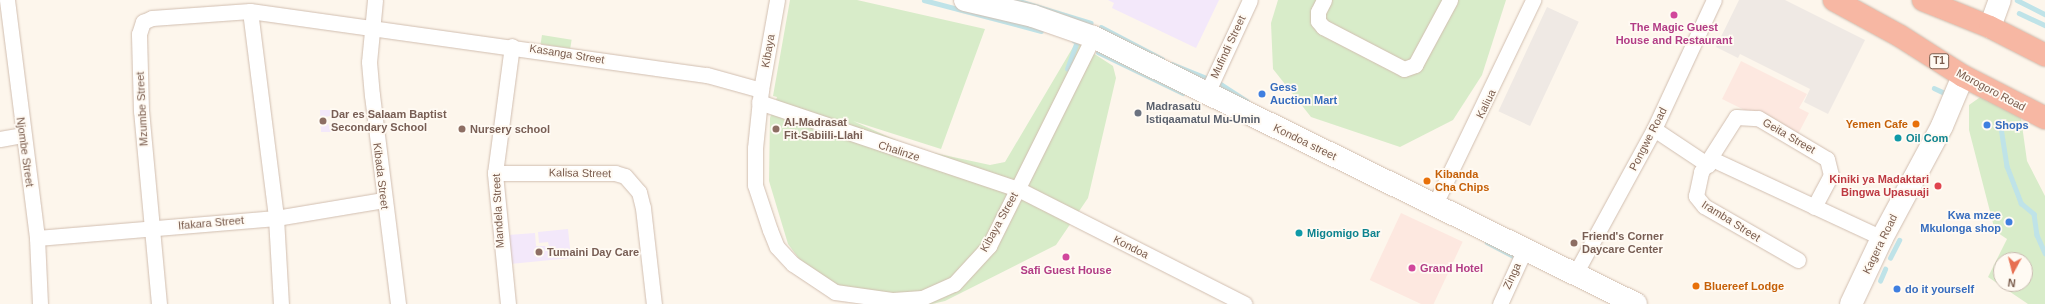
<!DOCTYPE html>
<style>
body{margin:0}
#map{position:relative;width:2045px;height:304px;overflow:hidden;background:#fdf6ec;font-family:Helvetica,sans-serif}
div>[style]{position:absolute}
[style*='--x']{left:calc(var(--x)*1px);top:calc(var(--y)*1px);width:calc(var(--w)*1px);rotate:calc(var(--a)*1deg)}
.commercial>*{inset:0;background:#fde8e0;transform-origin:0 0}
.industrial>*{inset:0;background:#efe9e4;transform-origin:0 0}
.education>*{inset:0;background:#f3e8fa}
.green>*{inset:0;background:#d8ecc9;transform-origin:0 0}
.stream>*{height:4.5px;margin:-2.25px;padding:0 2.25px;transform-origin:2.25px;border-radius:2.25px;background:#bfe3e8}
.roads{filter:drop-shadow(0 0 1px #d1beb0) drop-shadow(0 0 1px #d1beb0)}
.street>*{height:15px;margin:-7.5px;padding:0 7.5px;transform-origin:7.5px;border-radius:7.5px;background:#fff}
.secondary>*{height:22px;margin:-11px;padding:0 11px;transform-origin:11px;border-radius:11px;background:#fff}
.highway>*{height:22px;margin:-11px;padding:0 11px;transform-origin:11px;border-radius:11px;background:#f7b7a3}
.dots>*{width:11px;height:11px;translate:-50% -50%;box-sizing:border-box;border:2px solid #fffaf3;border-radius:50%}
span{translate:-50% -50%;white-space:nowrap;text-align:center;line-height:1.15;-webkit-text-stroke:3.5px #fffaf3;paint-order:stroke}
.shield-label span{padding:1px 3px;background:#fffaf3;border:1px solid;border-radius:3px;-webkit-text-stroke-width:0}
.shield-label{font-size:10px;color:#7a5c4d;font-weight:700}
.hotel-label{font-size:11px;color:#b23c85;font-weight:700}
.left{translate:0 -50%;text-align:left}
.street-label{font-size:11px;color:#7a5c4d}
.shop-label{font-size:11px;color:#366cbe;font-weight:700}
.right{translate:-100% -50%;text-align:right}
.worship-label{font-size:11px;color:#5b616d;font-weight:700}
.education-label{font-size:11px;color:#785e54;font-weight:700}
.food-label{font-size:11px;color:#c56008;font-weight:700}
.culture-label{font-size:11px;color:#0d838f;font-weight:700}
.health-label{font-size:11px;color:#be3a42;font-weight:700}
.north{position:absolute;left:1993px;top:252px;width:40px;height:40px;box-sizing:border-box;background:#fffaf3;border:1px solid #cabbb1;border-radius:50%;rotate:187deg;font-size:11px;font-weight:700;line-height:16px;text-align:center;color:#7a5c4d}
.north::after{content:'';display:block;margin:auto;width:14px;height:18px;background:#e76f51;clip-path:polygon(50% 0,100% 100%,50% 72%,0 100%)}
</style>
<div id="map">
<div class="commercial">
<i style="clip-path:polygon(1741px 61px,1807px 94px,1799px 108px,1809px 113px,1797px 136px,1722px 99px)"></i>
<i style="left:1401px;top:213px;width:68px;height:74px;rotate:25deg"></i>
</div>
<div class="industrial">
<i style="clip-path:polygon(1739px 0,1785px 0,1865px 40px,1828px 114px,1804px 102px,1810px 89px,1740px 54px,1738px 58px,1716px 47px)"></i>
<i style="left:1547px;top:7px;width:35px;height:115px;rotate:25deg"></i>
</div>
<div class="education">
<i style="clip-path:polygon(1108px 0,1219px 0,1196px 48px,1112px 8px,1114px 3px)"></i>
<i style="clip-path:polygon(320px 110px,330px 110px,330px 116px,326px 117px,331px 132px,321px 132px)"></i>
<i style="clip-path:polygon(568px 229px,571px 258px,510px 264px,507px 235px,535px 233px,536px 246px,549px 246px,548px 242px,539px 243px,538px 232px)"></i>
</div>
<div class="green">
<i style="clip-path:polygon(790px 0,857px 0,985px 29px,941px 149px,853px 121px,916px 149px,990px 165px,1005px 162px,1076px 42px,1113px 66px,1116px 78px,1088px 198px,1056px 245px,945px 301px,932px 304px,891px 304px,812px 276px,788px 244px,769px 181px,770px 118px,777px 97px,773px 96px)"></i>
<i style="clip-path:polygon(1278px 0,1506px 0,1482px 75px,1453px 120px,1400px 147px,1311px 117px,1273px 69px,1271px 23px)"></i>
<i style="left:542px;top:35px;width:30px;height:9px;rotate:9deg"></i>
<i style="clip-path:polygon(evenodd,1986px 93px,2020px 111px,2027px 161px,2045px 196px,2045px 304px,2028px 304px,1988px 277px,2007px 239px,1995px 231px,1969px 130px,1969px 105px,1986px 93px,2001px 260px,2025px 260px,2025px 284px,2001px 284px,2001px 260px)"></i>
</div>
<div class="stream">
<i style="--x:924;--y:0;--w:121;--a:14.8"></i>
<i style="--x:1016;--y:0;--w:78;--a:17"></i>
<i style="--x:2017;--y:0;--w:31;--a:27"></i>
<i style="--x:2019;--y:13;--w:29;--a:25"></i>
<i style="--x:1101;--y:27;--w:69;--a:27.7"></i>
<i style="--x:1098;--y:52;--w:94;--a:25.8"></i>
<i style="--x:1172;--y:64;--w:51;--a:22"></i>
<i style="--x:1219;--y:83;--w:33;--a:33"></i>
<i style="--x:1067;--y:69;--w:29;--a:-70"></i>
<i style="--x:1077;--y:42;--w:3;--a:-162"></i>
<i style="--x:1934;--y:88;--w:17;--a:25"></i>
<i style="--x:2000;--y:121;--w:46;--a:81.2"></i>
<i style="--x:2007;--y:166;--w:40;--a:69"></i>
<i style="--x:2021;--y:203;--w:17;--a:40"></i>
<i style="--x:2034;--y:214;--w:21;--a:82"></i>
<i style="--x:2037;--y:235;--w:20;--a:66"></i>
<i style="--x:1487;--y:242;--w:36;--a:28"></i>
<i style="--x:1890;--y:258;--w:20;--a:-63"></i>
<i style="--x:1880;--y:281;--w:13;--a:-67"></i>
</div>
<div class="roads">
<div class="street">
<i style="--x:7;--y:0;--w:240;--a:82.8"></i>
<i style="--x:37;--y:238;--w:66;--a:87.4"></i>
<i style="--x:375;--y:0;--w:62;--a:95.5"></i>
<i style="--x:369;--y:62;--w:33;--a:85"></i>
<i style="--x:372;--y:95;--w:211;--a:82.9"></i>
<i style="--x:777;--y:0;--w:91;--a:100.1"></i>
<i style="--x:761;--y:90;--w:58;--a:95.9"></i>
<i style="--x:755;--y:148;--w:37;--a:90"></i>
<i style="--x:755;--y:185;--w:47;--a:71.6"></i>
<i style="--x:770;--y:230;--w:18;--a:68"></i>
<i style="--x:777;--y:247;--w:23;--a:47"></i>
<i style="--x:793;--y:264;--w:50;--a:33.7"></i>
<i style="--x:835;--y:292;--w:59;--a:7.9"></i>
<i style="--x:893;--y:300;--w:29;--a:-4"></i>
<i style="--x:922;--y:298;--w:35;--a:-24"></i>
<i style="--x:954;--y:284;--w:52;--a:-47.4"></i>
<i style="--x:989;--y:246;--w:233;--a:-63.5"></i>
<i style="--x:1324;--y:0;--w:13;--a:117"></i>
<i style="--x:1318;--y:12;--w:9;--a:90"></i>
<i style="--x:1318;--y:21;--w:8;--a:50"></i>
<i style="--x:1323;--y:27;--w:91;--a:27.4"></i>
<i style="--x:1404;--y:69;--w:12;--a:-20"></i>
<i style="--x:1415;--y:65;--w:74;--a:-61.7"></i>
<i style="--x:250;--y:11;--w:209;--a:82.8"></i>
<i style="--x:276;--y:218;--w:86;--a:86.7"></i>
<i style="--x:1207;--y:93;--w:102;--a:-65.2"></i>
<i style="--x:759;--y:102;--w:273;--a:18.6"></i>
<i style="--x:1018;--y:189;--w:254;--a:26.9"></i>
<i style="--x:1654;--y:129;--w:65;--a:33.7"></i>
<i style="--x:0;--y:139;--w:22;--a:-10"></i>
<i style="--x:1712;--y:159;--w:187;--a:24.9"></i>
<i style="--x:495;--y:173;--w:120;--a:0"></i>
<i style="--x:615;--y:173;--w:10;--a:17"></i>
<i style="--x:625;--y:176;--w:21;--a:49"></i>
<i style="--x:639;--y:192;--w:16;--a:76"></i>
<i style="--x:643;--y:208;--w:97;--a:83.5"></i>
<i style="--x:1434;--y:206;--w:229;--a:-64.3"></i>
<i style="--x:37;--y:238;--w:240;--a:-4.8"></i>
<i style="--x:276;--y:218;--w:109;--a:-9.5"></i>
<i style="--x:1798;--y:260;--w:108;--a:-150.1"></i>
<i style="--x:1704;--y:206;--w:13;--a:-129"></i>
<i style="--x:1696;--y:196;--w:25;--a:-78"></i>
<i style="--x:1701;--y:172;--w:65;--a:-57.5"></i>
<i style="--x:1736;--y:117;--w:22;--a:3"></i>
<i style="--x:1758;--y:118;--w:80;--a:30.7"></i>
<i style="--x:1827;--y:159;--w:16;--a:76"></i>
<i style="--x:1831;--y:175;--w:36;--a:118"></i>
<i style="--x:1575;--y:274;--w:165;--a:-61.4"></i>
<i style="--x:1654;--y:129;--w:142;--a:-65.1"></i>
<i style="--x:159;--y:304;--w:194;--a:-95.3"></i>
<i style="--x:141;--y:111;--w:77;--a:-91.5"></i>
<i style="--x:139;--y:34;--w:13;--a:-72"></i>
<i style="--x:143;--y:22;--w:10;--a:-24"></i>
<i style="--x:152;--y:18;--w:98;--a:-4.1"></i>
<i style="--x:250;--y:11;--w:461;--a:8"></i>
<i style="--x:707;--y:75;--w:56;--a:15.5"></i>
<i style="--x:508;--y:304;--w:132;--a:-95.7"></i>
<i style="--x:495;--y:173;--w:128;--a:-82.4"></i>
<i style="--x:1500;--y:304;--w:60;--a:-65.6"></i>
</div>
<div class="secondary">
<i style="--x:965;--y:0;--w:70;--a:13.2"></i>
<i style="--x:1033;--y:16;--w:64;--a:19.3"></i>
<i style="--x:1093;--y:37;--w:605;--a:26.18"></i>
<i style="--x:1990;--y:27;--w:29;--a:-70"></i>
<i style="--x:1851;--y:304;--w:73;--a:-64.8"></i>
<i style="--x:1882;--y:238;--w:127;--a:-61.8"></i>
<i style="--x:1942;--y:126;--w:54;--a:-67.2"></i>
</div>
<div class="highway">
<i style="--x:1834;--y:0;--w:75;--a:28.6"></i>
<i style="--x:1900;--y:36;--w:75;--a:32.4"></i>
<i style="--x:1963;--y:76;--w:92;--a:27.1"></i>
<i style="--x:1923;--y:0;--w:72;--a:21.9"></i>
<i style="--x:1990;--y:27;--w:62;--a:27"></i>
</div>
</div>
<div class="dots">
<i style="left:1674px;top:15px;background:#d1479c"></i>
<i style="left:1262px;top:94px;background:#3f7fe0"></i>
<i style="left:1138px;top:113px;background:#6b7280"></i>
<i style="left:323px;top:121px;background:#8d6e63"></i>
<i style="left:1916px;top:124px;background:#e8710a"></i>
<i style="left:1987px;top:125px;background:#3f7fe0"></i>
<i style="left:462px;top:129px;background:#8d6e63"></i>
<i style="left:776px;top:129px;background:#8d6e63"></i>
<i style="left:1898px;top:138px;background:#0f9aa8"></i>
<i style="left:1427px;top:181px;background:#e8710a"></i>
<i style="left:1938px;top:186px;background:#e0444e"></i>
<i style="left:2009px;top:222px;background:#3f7fe0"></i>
<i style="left:1299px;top:233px;background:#0f9aa8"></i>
<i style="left:1574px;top:243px;background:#8d6e63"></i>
<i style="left:539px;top:252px;background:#8d6e63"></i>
<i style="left:1066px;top:257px;background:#d1479c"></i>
<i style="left:1412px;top:268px;background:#d1479c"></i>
<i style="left:1696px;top:286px;background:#e8710a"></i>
<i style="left:1897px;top:289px;background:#3f7fe0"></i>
</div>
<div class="shield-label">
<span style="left:1939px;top:61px">T1</span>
</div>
<div class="hotel-label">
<span style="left:1674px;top:34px">The Magic Guest<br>House and Restaurant</span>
<span class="left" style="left:1420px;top:268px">Grand Hotel</span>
<span style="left:1066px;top:270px">Safi Guest House</span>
</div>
<div class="street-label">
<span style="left:1228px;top:47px;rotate:-65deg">Mufindi Street</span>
<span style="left:768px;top:51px;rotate:-80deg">Kibaya</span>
<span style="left:567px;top:54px;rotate:9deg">Kasanga Street</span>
<span style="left:1991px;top:90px;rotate:28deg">Morogoro Road</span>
<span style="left:1486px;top:104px;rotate:-64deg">Kaliua</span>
<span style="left:142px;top:109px;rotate:-93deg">Mzumbe Street</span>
<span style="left:1789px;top:136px;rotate:30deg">Geita Street</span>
<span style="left:1648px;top:139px;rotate:-63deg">Pongwe Road</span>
<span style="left:1305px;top:142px;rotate:26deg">Kondoa street</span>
<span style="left:899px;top:151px;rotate:18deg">Chalinze</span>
<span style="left:25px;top:152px;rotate:82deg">Njombe Street</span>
<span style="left:580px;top:173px;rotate:1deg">Kalisa Street</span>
<span style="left:381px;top:176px;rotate:83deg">Kibada Street</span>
<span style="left:498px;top:211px;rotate:-93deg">Mandela Street</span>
<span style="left:1731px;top:221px;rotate:32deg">Iramba Street</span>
<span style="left:999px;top:222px;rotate:-61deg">Kibaya Street</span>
<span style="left:211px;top:223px;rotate:-5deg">Ifakara Street</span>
<span style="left:1880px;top:244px;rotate:-64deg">Kagera Road</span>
<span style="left:1131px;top:247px;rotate:27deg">Kondoa</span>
<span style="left:1512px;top:276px;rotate:-65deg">Zinga</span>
</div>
<div class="shop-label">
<span class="left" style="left:1270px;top:94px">Gess<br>Auction Mart</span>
<span class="left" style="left:1995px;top:125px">Shops</span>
<span class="right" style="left:2001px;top:222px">Kwa mzee<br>Mkulonga shop</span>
<span class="left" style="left:1905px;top:289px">do it yourself</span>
</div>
<div class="worship-label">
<span class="left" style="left:1146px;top:113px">Madrasatu<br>Istiqaamatul Mu-Umin</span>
</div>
<div class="education-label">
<span class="left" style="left:331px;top:121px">Dar es Salaam Baptist<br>Secondary School</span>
<span class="left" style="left:784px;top:129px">Al-Madrasat<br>Fit-Sabiili-Llahi</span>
<span class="left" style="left:470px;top:129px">Nursery school</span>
<span class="left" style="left:1582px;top:243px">Friend's Corner<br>Daycare Center</span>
<span class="left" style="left:547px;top:252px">Tumaini Day Care</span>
</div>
<div class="food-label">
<span class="right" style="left:1908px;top:124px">Yemen Cafe</span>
<span class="left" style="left:1435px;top:181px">Kibanda<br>Cha Chips</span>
<span class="left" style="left:1704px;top:286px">Bluereef Lodge</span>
</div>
<div class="culture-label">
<span class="left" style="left:1906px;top:138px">Oil Com</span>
<span class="left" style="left:1307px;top:233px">Migomigo Bar</span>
</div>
<div class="health-label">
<span class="right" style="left:1929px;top:186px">Kiniki ya Madaktari<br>Bingwa Upasuaji</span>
</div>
<div class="north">N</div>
</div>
